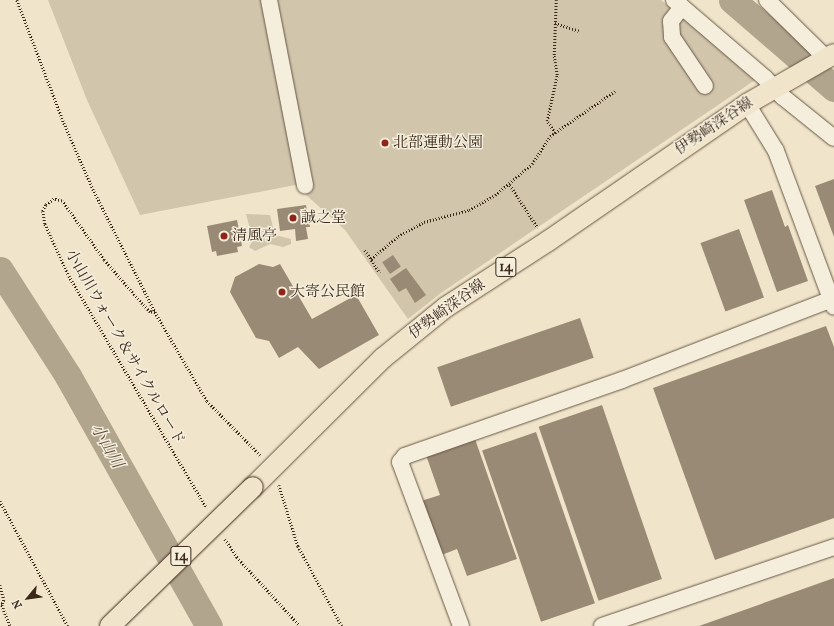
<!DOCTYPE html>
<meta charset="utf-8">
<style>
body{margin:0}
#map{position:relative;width:834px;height:626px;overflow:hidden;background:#f0e5ca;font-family:"IM FELL French Canon","Noto Serif JP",serif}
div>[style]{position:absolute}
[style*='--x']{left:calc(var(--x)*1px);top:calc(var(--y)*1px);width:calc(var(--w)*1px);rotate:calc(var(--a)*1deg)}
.green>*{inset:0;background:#d1c5ac}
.river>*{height:27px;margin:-13.5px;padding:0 13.5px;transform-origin:13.5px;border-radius:13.5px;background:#b2a58e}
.building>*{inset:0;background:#998a75;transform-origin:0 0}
.path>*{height:2.5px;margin-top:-1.25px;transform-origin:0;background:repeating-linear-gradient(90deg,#3b2819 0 1px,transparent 0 3px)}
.roads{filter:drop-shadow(0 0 1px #685745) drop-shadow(0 0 1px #685745)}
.minor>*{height:16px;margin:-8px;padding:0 8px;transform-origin:8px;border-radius:8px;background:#f5eedd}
.major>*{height:20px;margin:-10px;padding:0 10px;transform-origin:10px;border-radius:10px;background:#f0e5ca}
.bridges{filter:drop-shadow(0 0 1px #3b2819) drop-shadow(0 0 1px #3b2819)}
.major-bridge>*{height:20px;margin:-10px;padding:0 10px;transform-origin:10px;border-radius:10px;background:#f0e5ca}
.dots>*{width:11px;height:11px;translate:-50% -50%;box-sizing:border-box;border:2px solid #f5eedd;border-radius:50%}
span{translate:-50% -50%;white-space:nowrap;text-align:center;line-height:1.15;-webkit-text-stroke:3px #f5eedd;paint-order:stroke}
.shield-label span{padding:1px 3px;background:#f5eedd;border:1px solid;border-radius:3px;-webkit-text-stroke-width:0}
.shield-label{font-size:14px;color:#3b2819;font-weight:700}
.street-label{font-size:15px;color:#3b2819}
.poi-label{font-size:15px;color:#3b2819}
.left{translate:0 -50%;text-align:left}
.water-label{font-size:16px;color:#5f4e3c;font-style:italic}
.north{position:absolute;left:8px;top:578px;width:40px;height:40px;-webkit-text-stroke:3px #f5eedd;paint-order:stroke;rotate:241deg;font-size:11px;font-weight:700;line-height:16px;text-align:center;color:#3b2819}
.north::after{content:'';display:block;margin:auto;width:14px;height:18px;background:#3b2819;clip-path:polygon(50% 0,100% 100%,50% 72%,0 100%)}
</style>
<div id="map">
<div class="green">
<i style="clip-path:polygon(48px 0,661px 0,755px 80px,441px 293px,408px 319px,345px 230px,295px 185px,140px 215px,87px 100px)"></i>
<i style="clip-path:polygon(246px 214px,270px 215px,275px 235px,291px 239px,291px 244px,283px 247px,270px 244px,255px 251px,249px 247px,253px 240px)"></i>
</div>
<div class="river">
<i style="--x:732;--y:0;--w:135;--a:40.8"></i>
<i style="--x:0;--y:270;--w:126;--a:57.3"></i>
<i style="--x:68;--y:376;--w:287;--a:60.6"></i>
</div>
<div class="building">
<i style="clip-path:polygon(834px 179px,834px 237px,815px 186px)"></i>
<i style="clip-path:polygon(772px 190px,785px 227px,788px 225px,808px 281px,777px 292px,744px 200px)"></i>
<i style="clip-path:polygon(306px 205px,310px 227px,306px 227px,308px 239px,296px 241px,295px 229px,280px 231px,277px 209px)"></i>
<i style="clip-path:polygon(237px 220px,242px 246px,237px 247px,238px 252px,217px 256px,216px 251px,212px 252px,207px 226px)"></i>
<i style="left:739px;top:229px;width:73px;height:41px;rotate:70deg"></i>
<i style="left:393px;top:255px;width:14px;height:13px;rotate:56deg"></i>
<i style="clip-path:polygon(259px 264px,273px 267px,280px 264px,312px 319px,356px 295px,379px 335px,319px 369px,298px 347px,279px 358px,269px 341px,256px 338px,230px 292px,235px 277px)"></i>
<i style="clip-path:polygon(406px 268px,426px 295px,415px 303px,406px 288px,399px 292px,390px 279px)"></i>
<i style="left:580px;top:318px;width:42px;height:151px;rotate:71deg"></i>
<i style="clip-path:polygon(826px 326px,834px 347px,834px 518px,715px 560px,653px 388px)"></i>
<i style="left:602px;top:405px;width:184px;height:67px;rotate:71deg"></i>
<i style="left:536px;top:432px;width:181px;height:57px;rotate:71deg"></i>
<i style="clip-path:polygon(475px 439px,517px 559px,467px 576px,457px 549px,439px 556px,421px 501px,440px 495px,426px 455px)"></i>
<i style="clip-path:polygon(834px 578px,834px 626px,699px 626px)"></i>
</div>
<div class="path">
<i style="--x:17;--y:0;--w:132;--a:69.1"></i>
<i style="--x:64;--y:123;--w:72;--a:66.3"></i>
<i style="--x:93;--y:189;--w:138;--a:63.2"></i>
<i style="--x:155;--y:312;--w:5;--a:180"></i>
<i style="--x:150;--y:312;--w:11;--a:-135"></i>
<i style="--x:142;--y:304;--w:58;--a:-130.8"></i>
<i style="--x:104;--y:260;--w:72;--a:-125.4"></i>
<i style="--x:62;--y:201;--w:8;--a:-166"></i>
<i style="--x:54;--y:199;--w:10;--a:143"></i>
<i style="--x:46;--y:205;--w:7;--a:117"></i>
<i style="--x:43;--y:211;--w:13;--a:81"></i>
<i style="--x:45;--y:224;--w:57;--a:65.2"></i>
<i style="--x:69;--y:276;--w:270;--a:59.3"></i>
<i style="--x:555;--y:23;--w:25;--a:18"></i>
<i style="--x:555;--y:133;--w:14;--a:-124"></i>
<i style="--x:547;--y:121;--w:47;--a:-77.7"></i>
<i style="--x:557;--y:75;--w:20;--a:-99"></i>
<i style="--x:554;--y:55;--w:55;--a:-87.9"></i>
<i style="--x:510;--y:185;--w:51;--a:56.9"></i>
<i style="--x:365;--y:250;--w:27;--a:57"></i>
<i style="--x:371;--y:259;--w:35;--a:-40"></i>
<i style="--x:398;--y:236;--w:30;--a:-28"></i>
<i style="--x:424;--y:222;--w:47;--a:-14.9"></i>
<i style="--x:469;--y:210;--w:30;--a:-30"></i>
<i style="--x:495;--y:195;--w:48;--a:-40"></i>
<i style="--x:532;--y:164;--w:33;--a:-57"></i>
<i style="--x:550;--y:136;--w:79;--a:-34.7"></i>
<i style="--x:155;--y:312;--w:103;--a:59.7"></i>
<i style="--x:207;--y:401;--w:76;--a:45.5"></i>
<i style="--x:279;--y:485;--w:64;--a:72.7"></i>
<i style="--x:298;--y:546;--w:91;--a:61.2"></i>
<i style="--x:0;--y:501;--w:142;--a:61.5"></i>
<i style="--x:225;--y:539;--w:22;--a:56"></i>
<i style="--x:237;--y:557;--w:93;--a:47.6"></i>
<i style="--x:0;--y:585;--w:16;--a:75"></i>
<i style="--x:4;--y:600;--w:5;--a:112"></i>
<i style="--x:2;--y:605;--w:2;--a:-153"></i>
<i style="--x:2;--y:605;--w:22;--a:69"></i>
</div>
<div class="roads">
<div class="minor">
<i style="--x:269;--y:0;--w:189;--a:79"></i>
<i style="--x:674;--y:0;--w:120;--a:40.6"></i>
<i style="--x:765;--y:78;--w:26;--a:47"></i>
<i style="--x:783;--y:97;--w:65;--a:38.8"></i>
<i style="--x:767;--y:0;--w:83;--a:44.5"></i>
<i style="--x:682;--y:7;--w:18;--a:128"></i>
<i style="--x:671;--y:21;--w:16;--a:86"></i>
<i style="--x:672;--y:37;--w:59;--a:56"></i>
<i style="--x:747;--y:104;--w:55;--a:58.3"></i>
<i style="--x:776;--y:151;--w:166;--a:69.6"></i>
<i style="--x:461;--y:626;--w:175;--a:-110.4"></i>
<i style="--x:400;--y:462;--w:8;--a:-50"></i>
<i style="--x:405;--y:456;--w:230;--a:-19.3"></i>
<i style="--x:622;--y:380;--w:222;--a:-21.1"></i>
<i style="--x:602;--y:626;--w:245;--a:-18.8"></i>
</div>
<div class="major">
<i style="--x:253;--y:487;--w:183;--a:-44.8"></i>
<i style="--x:383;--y:358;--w:81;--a:-39"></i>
<i style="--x:446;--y:307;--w:121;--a:-32.9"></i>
<i style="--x:548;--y:241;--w:242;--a:-34.5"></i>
<i style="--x:747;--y:104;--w:100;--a:-29.9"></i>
</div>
</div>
<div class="bridges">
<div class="major-bridge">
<i style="--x:110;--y:626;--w:199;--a:-44.2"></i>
</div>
</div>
<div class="dots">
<i style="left:385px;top:143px;background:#8f2418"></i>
<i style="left:293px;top:218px;background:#8f2418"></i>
<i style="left:224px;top:236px;background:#8f2418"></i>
<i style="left:282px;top:292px;background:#8f2418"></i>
</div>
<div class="shield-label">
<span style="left:506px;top:267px">14</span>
<span style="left:181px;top:556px">14</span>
</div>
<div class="street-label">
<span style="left:714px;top:126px;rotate:-34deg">伊勢崎深谷線</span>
<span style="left:447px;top:309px;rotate:-36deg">伊勢崎深谷線</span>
<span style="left:125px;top:347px;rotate:60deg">小山川ウォーク＆サイクルロード</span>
</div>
<div class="poi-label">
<span class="left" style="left:393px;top:143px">北部運動公園</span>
<span class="left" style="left:301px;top:218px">誠之堂</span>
<span class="left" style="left:232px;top:236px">清風亭</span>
<span class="left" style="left:290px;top:292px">大寄公民館</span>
</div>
<div class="water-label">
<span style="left:107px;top:446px;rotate:60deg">小山川</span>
</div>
<div class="north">N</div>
</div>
